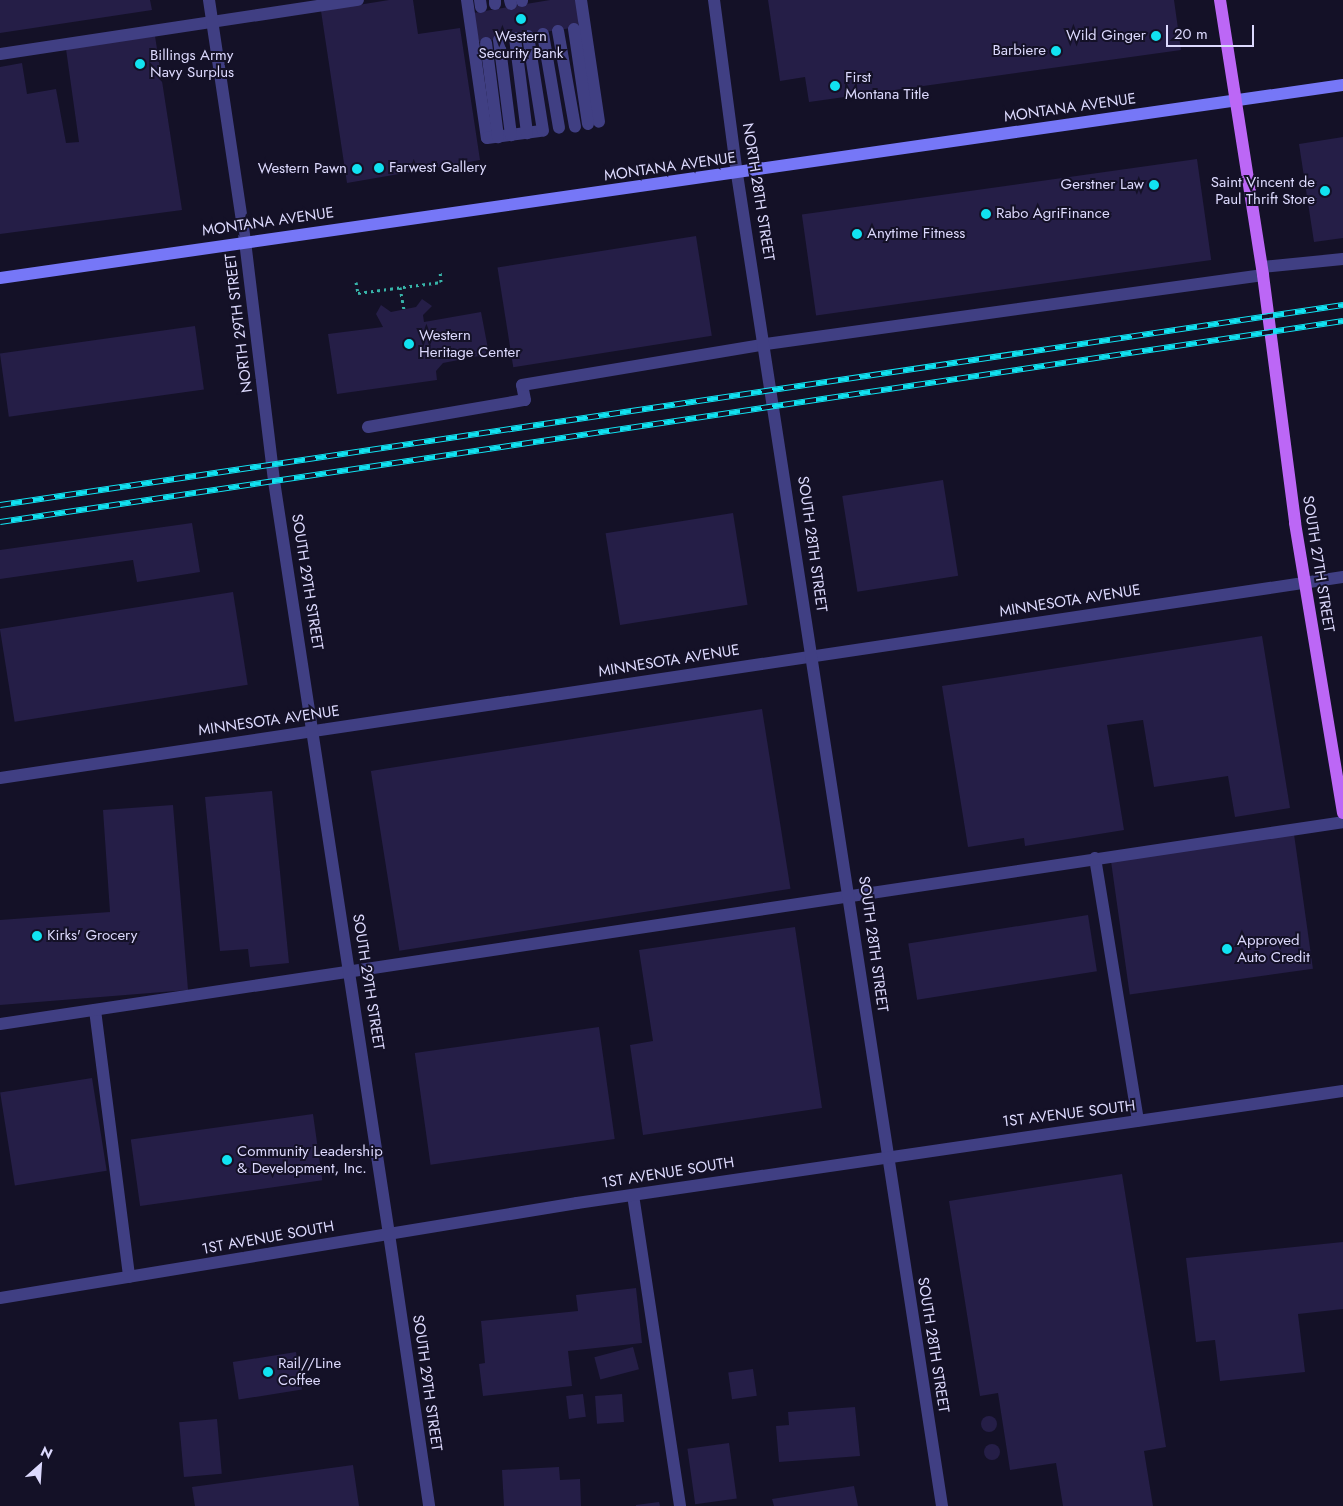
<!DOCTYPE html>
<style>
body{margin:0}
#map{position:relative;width:1343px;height:1506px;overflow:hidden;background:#141127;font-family:Jost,sans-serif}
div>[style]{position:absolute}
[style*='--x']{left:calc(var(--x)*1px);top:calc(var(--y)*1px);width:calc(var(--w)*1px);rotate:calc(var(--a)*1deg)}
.building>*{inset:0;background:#251e47;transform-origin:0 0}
.round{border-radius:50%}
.path>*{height:3px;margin-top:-1.5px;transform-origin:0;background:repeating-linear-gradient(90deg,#37b3a8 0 2.5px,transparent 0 6.5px)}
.service>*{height:12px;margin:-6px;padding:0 6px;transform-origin:6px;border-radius:6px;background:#403f83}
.minor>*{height:12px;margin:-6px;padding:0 6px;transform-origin:6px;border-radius:6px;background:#403f83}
.tertiary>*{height:12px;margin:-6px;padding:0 6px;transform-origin:6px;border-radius:6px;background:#403f83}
.secondary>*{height:12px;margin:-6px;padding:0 6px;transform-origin:6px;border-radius:6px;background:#7677f7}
.primary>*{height:12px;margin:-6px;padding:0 6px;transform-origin:6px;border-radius:6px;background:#bc67f6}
.rail>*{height:5.5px;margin-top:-2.75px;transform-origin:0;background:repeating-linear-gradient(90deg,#141127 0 11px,#11e2f1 0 22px);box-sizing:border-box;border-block:1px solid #11e2f1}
.dots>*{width:14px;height:14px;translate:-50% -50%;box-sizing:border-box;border:2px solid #141127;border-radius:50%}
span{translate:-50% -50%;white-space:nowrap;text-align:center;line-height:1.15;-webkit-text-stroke:4px #141127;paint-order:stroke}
.poi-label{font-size:15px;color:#dcd9fd}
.right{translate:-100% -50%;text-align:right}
.left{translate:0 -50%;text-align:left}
.street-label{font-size:15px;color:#dcd9fd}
.north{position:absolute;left:15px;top:1441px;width:50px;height:50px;-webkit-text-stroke:4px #141127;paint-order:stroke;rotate:26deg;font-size:14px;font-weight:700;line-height:20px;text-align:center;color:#dcd9fd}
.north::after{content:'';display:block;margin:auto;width:18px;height:22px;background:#dcd9fd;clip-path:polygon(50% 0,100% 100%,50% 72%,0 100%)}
.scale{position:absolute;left:1166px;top:25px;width:88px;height:22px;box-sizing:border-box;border:2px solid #dcd9fd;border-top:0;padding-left:6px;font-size:15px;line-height:18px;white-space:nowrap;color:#dcd9fd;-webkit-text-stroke:4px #141127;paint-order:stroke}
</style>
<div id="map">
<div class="building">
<i style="clip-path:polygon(0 0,150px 0,152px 10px,0 33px)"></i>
<i style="clip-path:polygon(389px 0,413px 0,418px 34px,460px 28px,480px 160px,347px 183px,321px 11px)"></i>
<i style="clip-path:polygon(550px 0,580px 0,578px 27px,479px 42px,473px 13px)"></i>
<i style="clip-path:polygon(768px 0,1174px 0,1181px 50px,809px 102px,805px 77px,780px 81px)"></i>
<i style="clip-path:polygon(155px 36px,182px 210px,0 234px,0 67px,22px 63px,27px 94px,56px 89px,66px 143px,79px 142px,66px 49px)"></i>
<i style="clip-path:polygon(1343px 137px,1343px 238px,1314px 242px,1299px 144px)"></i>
<i style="left:1197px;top:159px;width:102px;height:399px;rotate:82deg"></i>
<i style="left:696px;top:236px;width:101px;height:201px;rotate:81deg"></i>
<i style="clip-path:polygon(422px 299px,432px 306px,423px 315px,424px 322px,481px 312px,489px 354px,443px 363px,436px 371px,437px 380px,337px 394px,328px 334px,383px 327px,376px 314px,381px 305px,391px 312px,416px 307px)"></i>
<i style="left:195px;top:326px;width:64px;height:197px;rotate:82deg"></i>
<i style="left:943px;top:480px;width:97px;height:102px;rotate:81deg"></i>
<i style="left:733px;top:513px;width:93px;height:129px;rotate:81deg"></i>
<i style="clip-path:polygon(192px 523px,200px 572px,137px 582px,133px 560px,0 579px,0 550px)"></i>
<i style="left:233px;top:592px;width:94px;height:236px;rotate:81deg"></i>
<i style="clip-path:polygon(1262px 636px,1290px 808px,1235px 817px,1228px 776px,1154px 787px,1143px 720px,1107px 725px,1124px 830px,1025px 846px,1024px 838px,968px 847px,942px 686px)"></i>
<i style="left:762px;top:709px;width:182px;height:396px;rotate:81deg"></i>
<i style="clip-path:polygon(272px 791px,289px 963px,250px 967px,248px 949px,220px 951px,205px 797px)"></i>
<i style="clip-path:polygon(173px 805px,188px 990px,0 1005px,0 920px,110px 912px,103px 810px)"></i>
<i style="left:1294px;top:834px;width:136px;height:185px;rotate:82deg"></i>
<i style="left:1088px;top:915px;width:57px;height:182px;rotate:81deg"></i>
<i style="clip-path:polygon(795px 927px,822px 1108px,643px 1135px,630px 1045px,653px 1041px,639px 950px)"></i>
<i style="left:599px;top:1027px;width:113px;height:186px;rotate:82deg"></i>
<i style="left:92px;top:1078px;width:94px;height:93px;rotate:81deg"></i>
<i style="left:313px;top:1114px;width:67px;height:184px;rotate:82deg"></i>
<i style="clip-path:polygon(1122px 1174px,1166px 1447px,1144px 1451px,1153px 1506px,1063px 1506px,1056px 1463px,1010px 1470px,998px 1393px,980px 1396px,949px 1201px)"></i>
<i style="clip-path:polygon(1343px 1242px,1343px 1309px,1298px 1314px,1305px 1372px,1220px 1381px,1215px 1340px,1196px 1342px,1186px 1258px)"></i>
<i style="clip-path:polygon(636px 1288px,642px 1343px,568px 1351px,572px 1386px,483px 1396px,479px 1364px,485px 1363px,481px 1321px,578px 1311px,576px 1295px)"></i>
<i style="left:633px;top:1347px;width:23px;height:40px;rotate:75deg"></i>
<i style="left:296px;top:1352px;width:38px;height:64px;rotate:81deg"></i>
<i style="left:753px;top:1369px;width:27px;height:25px;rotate:82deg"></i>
<i style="left:583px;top:1394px;width:23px;height:17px;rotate:83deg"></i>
<i style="left:622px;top:1394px;width:28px;height:27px;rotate:86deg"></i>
<i style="clip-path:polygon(855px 1407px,860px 1456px,779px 1462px,776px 1426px,789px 1425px,788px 1412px)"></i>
<i class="round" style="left:981px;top:1416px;width:16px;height:16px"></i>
<i style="left:217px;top:1419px;width:55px;height:38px;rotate:85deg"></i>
<i style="left:729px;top:1443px;width:56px;height:42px;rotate:82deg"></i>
<i class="round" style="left:984px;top:1444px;width:16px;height:16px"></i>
<i style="clip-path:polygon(353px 1465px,359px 1506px,195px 1506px,192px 1487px)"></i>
<i style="clip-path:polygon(559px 1467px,560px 1480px,580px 1479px,581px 1506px,504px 1506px,502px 1470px)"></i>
<i style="clip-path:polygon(854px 1486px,858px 1506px,774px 1506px,772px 1499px)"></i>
<i style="clip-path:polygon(659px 1502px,660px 1506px,636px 1506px,636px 1505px)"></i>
</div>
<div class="path">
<i style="--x:356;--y:282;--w:11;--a:80"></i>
<i style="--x:358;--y:293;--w:84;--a:-7.5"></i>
<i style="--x:441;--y:282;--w:12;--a:-95"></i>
<i style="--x:400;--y:287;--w:22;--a:80"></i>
</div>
<div class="service">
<i style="--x:467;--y:0;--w:139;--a:81.8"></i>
<i style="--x:487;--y:138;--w:53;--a:-7.5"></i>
<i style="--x:480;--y:0;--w:7;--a:82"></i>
<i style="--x:495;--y:0;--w:4;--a:90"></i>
<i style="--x:510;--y:0;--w:4;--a:76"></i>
<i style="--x:522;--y:0;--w:1;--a:90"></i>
<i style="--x:581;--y:0;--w:123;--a:81.6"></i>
<i style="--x:574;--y:29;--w:96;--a:81.6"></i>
<i style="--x:558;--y:31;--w:97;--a:79.9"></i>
<i style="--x:543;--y:34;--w:95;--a:80.3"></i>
<i style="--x:528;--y:36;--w:96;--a:81"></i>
<i style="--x:515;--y:38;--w:96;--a:82.8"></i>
<i style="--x:499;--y:40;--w:96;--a:82.8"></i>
<i style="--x:486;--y:43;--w:95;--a:82.7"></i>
<i style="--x:0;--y:54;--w:362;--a:-8.6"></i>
<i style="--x:1262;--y:267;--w:81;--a:-5.6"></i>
<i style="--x:368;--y:427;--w:159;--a:-9.8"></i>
<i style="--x:525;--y:400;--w:15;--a:-101"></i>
<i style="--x:522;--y:385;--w:247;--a:-9.5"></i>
<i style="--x:766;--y:344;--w:502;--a:-7.9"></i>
<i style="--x:1095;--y:858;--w:266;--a:80.7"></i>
<i style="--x:95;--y:1010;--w:269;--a:82.7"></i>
<i style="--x:0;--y:1024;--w:1358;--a:-8.55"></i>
<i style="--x:633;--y:1195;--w:315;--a:81.4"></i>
</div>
<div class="minor">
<i style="--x:714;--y:0;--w:176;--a:82.5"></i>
<i style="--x:0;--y:778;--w:1358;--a:-8.51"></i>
<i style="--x:389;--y:1234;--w:275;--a:81.6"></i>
</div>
<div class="tertiary">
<i style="--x:209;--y:0;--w:244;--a:81.5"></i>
<i style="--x:245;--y:241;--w:242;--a:83.1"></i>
<i style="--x:274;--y:481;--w:762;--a:81.32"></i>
<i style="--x:737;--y:174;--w:1348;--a:81.25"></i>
<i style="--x:0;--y:1298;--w:585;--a:-9.35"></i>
<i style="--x:577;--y:1203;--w:774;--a:-8.32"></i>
</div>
<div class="secondary">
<i style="--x:0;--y:278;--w:1357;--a:-8.18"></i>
</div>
<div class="primary">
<i style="--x:1220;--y:0;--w:278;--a:81.1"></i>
<i style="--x:1263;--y:275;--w:250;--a:82.6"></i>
<i style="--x:1295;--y:523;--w:294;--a:80.6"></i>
</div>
<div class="rail">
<i style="--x:0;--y:505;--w:1358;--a:-8.47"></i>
<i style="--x:0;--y:522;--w:1358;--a:-8.51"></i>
</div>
<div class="dots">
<i style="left:521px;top:19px;background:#11e2f1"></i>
<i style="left:1156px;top:36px;background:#11e2f1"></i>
<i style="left:1056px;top:51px;background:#11e2f1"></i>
<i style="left:140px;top:64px;background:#11e2f1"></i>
<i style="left:835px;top:86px;background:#11e2f1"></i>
<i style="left:379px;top:168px;background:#11e2f1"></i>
<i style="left:357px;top:169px;background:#11e2f1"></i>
<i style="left:1154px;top:185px;background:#11e2f1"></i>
<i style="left:1325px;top:191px;background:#11e2f1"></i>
<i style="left:986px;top:214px;background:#11e2f1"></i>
<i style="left:857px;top:234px;background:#11e2f1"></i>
<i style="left:409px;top:344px;background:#11e2f1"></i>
<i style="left:37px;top:936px;background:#11e2f1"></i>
<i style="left:1227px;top:949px;background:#11e2f1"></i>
<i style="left:227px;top:1160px;background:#11e2f1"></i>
<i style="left:268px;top:1372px;background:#11e2f1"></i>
</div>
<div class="poi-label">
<span style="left:521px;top:45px">Western<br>Security Bank</span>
<span class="right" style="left:1146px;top:36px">Wild Ginger</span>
<span class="right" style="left:1046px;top:51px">Barbiere</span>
<span class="left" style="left:150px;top:64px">Billings Army<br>Navy Surplus</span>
<span class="left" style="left:845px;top:86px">First<br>Montana Title</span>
<span class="left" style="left:389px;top:168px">Farwest Gallery</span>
<span class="right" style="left:347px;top:169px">Western Pawn</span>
<span class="right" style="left:1315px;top:191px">Saint Vincent de<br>Paul Thrift Store</span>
<span class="right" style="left:1144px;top:185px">Gerstner Law</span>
<span class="left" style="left:996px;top:214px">Rabo AgriFinance</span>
<span class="left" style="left:867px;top:234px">Anytime Fitness</span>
<span class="left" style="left:419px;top:344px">Western<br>Heritage Center</span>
<span class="left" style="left:47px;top:936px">Kirks' Grocery</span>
<span class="left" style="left:1237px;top:949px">Approved<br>Auto Credit</span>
<span class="left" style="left:237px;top:1160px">Community Leadership<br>&amp; Development, Inc.</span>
<span class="left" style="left:278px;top:1372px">Rail//Line<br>Coffee</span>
</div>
<div class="street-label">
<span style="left:1070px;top:108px;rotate:-8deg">MONTANA AVENUE</span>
<span style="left:670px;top:167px;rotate:-8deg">MONTANA AVENUE</span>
<span style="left:758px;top:192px;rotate:81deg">NORTH 28TH STREET</span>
<span style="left:268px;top:222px;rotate:-8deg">MONTANA AVENUE</span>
<span style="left:239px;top:323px;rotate:-97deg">NORTH 29TH STREET</span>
<span style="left:812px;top:544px;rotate:82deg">SOUTH 28TH STREET</span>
<span style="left:1318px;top:564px;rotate:81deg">SOUTH 27TH STREET</span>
<span style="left:307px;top:582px;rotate:81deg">SOUTH 29TH STREET</span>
<span style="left:1070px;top:601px;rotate:-9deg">MINNESOTA AVENUE</span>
<span style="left:669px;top:661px;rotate:-9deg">MINNESOTA AVENUE</span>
<span style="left:269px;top:721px;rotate:-8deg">MINNESOTA AVENUE</span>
<span style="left:873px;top:944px;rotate:82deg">SOUTH 28TH STREET</span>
<span style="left:368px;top:982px;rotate:81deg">SOUTH 29TH STREET</span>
<span style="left:1069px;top:1114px;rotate:-7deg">1ST AVENUE SOUTH</span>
<span style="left:668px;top:1173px;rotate:-9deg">1ST AVENUE SOUTH</span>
<span style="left:268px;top:1238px;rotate:-10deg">1ST AVENUE SOUTH</span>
<span style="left:933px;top:1345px;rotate:81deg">SOUTH 28TH STREET</span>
<span style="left:427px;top:1383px;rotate:82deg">SOUTH 29TH STREET</span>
</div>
<div class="north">N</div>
<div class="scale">20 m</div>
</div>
